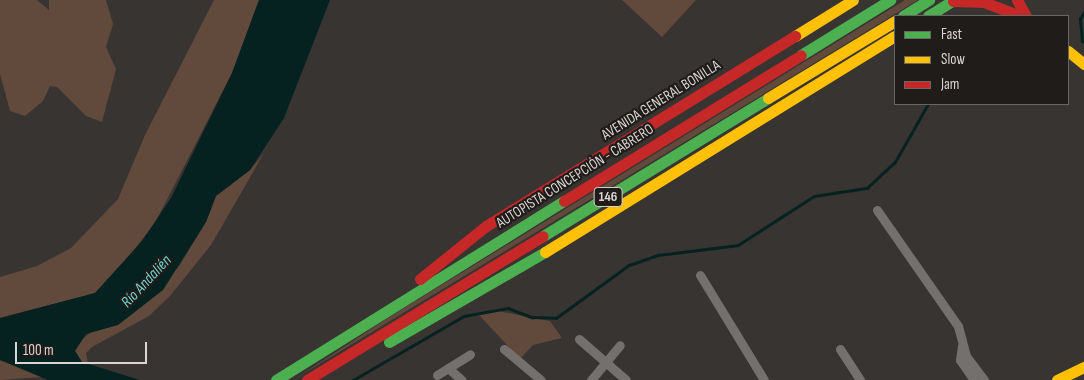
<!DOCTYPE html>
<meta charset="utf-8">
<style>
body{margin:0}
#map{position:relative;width:1084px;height:380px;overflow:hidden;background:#383432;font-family:"Sofia Sans Condensed",sans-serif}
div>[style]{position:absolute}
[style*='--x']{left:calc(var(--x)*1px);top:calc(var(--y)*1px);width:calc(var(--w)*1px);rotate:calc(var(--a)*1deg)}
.green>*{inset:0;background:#61493c}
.water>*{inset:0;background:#052220}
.stream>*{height:2.5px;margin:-1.25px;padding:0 1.25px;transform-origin:1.25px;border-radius:1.25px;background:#052220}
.street>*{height:9px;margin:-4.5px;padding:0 4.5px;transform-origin:4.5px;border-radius:4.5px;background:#74706e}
.fast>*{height:11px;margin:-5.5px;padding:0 5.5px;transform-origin:5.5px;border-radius:5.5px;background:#4caf50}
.slow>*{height:11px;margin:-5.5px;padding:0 5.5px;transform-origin:5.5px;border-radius:5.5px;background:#ffc107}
.jam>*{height:11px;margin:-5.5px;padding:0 5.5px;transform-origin:5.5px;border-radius:5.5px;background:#c62828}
span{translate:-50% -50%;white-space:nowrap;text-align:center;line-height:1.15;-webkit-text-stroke:4.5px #1f1c1a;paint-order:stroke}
.shield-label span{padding:1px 4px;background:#1f1c1a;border:1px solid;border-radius:4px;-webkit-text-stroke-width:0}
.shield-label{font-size:14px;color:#dad5d2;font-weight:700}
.street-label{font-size:15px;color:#dad5d2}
.water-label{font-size:16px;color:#71d3cc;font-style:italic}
.legend{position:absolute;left:894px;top:15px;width:175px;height:90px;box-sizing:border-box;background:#1f1c1a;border:1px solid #6a6664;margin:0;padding:6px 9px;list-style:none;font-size:15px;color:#dad5d2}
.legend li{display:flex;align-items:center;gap:10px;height:25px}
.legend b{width:25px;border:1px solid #6a6664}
.scale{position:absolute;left:15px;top:342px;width:132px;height:22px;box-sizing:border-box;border:2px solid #dad5d2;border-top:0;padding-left:6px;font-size:15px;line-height:18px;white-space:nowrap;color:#dad5d2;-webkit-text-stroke:4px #1f1c1a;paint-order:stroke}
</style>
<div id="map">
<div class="green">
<i style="clip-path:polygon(0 0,37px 0,49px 10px,49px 0,106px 0,113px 24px,106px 47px,116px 69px,102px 122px,86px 116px,57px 87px,50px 86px,43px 101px,25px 116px,10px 111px,0 74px)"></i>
<i style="clip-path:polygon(214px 0,259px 0,232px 73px,156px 221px,116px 274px,95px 293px,0 318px,0 277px,37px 266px,71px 248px,118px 199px,145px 135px)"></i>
<i style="clip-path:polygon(622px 0,696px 0,662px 37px)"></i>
<i style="clip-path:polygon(905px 0,918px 0,293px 380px,388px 318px)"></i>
<i style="clip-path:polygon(264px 153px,211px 245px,170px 296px,149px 316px,92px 347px,86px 353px,88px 364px,82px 362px,75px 351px,78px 342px,178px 268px,206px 222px,216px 196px,250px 170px)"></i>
<i style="clip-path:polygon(493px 310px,550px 321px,562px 338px,533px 345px,520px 359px,478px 314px)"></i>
<i style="clip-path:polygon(0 360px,12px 364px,42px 377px,0 380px)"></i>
</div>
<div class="water">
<i style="clip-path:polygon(259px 0,330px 0,284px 118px,250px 170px,216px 196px,206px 222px,163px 290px,118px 325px,86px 334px,75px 351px,82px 362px,140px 380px,48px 380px,0 360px,0 318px,95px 293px,142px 241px,171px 198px,232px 73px)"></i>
</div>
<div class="stream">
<i style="--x:1082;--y:42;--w:23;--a:-95"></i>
<i style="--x:1080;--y:19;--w:8;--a:-60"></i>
<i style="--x:353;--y:380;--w:128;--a:-30"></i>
<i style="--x:464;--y:316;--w:45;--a:-10.3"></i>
<i style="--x:508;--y:308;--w:26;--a:21"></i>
<i style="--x:532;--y:317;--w:24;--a:2"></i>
<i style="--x:556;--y:318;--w:90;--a:-36"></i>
<i style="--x:629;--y:265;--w:31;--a:-19"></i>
<i style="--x:658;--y:255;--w:81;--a:-7.1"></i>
<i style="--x:738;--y:245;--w:90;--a:-32.8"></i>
<i style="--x:814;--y:196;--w:54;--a:-8.6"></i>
<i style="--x:867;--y:188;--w:38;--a:-43"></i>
<i style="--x:895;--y:162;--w:67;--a:-60.4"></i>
</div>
<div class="street">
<i style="--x:877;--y:210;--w:141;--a:55.1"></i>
<i style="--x:958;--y:326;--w:31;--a:75"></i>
<i style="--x:966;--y:356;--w:30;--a:53"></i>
<i style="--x:700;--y:275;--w:123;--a:58.6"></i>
<i style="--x:579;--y:339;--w:62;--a:41.1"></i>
<i style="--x:962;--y:346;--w:14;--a:98"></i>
<i style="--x:960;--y:360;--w:24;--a:55"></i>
<i style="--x:504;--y:349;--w:48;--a:40"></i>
<i style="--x:840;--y:349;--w:37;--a:57"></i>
<i style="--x:448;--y:368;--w:18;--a:41"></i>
<i style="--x:437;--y:375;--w:39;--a:-32"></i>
<i style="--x:591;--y:380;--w:45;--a:-50.4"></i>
</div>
<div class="fast">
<i style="--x:903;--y:16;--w:31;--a:-32"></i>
<i style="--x:928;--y:16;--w:31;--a:-32"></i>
<i style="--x:801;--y:55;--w:105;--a:-31.7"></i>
<i style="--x:543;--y:236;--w:264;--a:-31.5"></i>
<i style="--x:389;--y:342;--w:180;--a:-30"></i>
<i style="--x:276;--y:380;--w:339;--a:-31.9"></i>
</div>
<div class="slow">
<i style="--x:795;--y:36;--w:68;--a:-31.8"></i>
<i style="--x:1068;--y:51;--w:21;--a:39"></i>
<i style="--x:768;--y:98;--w:149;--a:-31.2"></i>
<i style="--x:545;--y:252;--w:411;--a:-31.7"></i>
<i style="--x:1057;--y:380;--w:30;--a:-26"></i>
</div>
<div class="jam">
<i style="--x:1017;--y:0;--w:18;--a:61"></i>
<i style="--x:953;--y:1;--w:31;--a:2"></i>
<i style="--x:984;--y:2;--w:40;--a:21"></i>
<i style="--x:564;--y:201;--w:278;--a:-31.6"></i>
<i style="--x:486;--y:226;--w:363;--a:-31.6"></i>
<i style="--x:420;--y:279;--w:85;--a:-38.8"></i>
<i style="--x:307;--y:380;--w:276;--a:-31.4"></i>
</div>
<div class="shield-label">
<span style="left:608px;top:197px">146</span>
</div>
<div class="street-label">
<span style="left:661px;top:100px;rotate:-32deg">AVENIDA GENERAL BONILLA</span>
<span style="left:575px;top:176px;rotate:-32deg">AUTOPISTA CONCEPCIÓN - CABRERO</span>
</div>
<div class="water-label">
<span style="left:147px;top:282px;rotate:-47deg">Río Andalién</span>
</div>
<ul class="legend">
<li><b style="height:6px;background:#4caf50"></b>Fast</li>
<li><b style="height:6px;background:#ffc107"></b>Slow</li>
<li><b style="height:6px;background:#c62828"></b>Jam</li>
</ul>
<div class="scale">100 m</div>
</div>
